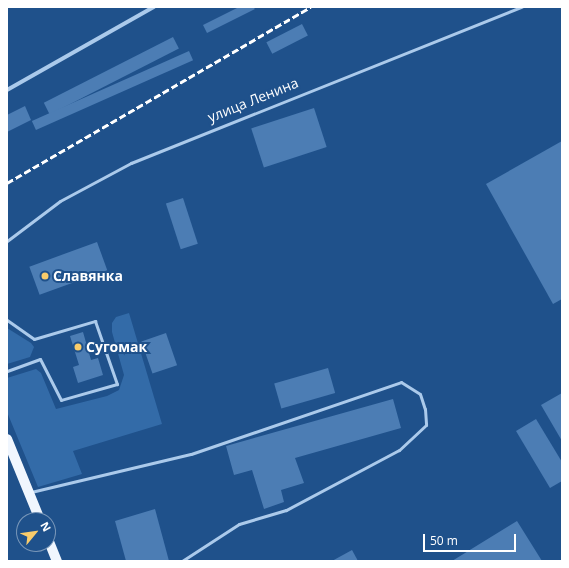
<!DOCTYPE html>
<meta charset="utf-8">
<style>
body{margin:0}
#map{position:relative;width:569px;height:568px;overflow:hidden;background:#1f518b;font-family:"Open Sans",sans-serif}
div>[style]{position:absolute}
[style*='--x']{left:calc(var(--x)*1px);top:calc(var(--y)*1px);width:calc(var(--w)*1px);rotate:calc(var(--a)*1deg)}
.green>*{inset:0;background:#336ba8}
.building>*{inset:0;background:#4c7db4;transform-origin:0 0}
.lane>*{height:3px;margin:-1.5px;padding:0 1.5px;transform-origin:1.5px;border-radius:1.5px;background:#abcaeb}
.street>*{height:4px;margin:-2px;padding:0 2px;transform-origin:2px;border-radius:2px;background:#abcaeb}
.primary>*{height:10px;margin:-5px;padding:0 5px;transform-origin:5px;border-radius:5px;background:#f0f6fe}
.rail>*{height:3px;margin-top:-1.5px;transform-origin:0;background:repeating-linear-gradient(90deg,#fff 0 7px,transparent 0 10px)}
.dots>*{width:11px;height:11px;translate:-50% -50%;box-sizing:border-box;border:2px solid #1f518b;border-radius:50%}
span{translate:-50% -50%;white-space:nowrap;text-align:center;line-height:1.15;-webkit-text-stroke:4px #1f518b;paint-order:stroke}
.street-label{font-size:14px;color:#fff}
.poi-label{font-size:14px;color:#fff;font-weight:700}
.left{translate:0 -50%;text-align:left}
.frame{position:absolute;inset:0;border:8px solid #fff;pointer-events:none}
.north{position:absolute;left:16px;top:512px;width:40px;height:40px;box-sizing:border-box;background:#1f518b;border:1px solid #7997b9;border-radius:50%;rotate:61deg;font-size:11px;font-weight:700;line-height:16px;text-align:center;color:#fff}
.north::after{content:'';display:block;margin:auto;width:14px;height:18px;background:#f9cc6b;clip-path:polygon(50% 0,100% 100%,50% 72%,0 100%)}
.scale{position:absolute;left:423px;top:534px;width:93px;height:18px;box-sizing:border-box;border:2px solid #fff;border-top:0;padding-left:5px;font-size:12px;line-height:14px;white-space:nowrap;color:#fff;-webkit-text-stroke:3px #1f518b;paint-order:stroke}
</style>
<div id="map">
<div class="green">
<i style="clip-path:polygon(129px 313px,162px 424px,73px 451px,82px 474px,38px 487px,7px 412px,7px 378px,36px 369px,41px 373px,56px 409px,107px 396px,119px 390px,124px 375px,112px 332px,112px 323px,116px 317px)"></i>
<i style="clip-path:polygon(7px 328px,31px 343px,34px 347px,30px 357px,7px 364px)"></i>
</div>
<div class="building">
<i style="clip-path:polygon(239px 7px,253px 7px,255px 9px,207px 33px,203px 25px)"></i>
<i style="left:302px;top:24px;width:13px;height:40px;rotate:63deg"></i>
<i style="left:173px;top:37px;width:13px;height:145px;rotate:63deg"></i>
<i style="left:189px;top:51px;width:10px;height:172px;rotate:66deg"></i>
<i style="clip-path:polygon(25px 106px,31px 120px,7px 132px,7px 115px)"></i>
<i style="left:314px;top:108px;width:41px;height:66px;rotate:72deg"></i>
<i style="clip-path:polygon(562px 141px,562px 299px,553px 304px,486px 184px)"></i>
<i style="left:183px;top:198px;width:48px;height:18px;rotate:72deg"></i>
<i style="left:97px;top:242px;width:30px;height:72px;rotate:70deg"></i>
<i style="clip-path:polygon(83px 332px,91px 360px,98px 358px,103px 375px,78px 383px,73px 367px,79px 365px,70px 336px)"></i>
<i style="left:166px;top:333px;width:34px;height:26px;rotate:71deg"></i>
<i style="left:328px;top:368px;width:26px;height:56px;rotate:74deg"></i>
<i style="clip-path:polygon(562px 393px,562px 441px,541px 405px)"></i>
<i style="clip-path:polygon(393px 399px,401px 428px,295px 458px,304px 483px,281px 490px,284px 502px,264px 509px,252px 470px,234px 475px,226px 446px)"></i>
<i style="clip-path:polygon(536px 419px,562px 462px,562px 481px,550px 488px,516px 431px)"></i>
<i style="clip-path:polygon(155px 509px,169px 561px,126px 561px,115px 521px)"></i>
<i style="clip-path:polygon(517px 521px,542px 561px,452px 561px)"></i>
<i style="clip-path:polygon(352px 550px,358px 561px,332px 561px)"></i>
</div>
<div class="lane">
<i style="--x:7;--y:241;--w:66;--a:-37"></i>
<i style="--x:60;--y:201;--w:81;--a:-28.2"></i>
<i style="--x:131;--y:163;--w:421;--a:-21.8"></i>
<i style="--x:7;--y:320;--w:33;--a:35"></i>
<i style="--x:34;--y:339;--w:64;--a:-16.4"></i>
<i style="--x:95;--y:321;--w:67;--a:70.8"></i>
<i style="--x:117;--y:384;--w:58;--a:164.1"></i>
<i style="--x:61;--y:400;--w:46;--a:-117.1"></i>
<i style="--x:40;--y:359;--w:35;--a:160"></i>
<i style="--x:31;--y:492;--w:164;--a:-13.4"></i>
<i style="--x:191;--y:454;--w:222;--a:-18.9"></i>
<i style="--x:401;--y:382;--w:22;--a:32"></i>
<i style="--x:420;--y:394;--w:16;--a:72"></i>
<i style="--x:425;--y:409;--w:16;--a:86"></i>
<i style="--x:426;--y:425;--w:37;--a:137"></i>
<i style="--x:399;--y:450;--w:128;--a:152"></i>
<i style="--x:286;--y:510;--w:49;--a:163.4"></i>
<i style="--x:239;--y:524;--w:68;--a:147"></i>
</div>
<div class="street">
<i style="--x:7;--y:90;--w:169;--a:-29.5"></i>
</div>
<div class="primary">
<i style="--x:7;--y:439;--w:87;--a:67.8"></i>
<i style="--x:48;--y:539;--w:24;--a:68"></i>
</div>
<div class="rail">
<i style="--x:7;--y:183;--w:351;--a:-30.1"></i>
</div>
<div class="dots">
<i style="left:45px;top:276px;background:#f9cc6b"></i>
<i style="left:78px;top:347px;background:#f9cc6b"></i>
</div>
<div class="street-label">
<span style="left:253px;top:100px;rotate:-22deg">улица Ленина</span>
</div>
<div class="poi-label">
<span class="left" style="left:53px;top:276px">Славянка</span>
<span class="left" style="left:86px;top:347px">Сугомак</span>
</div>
<div class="frame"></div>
<div class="north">N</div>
<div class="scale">50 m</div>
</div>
